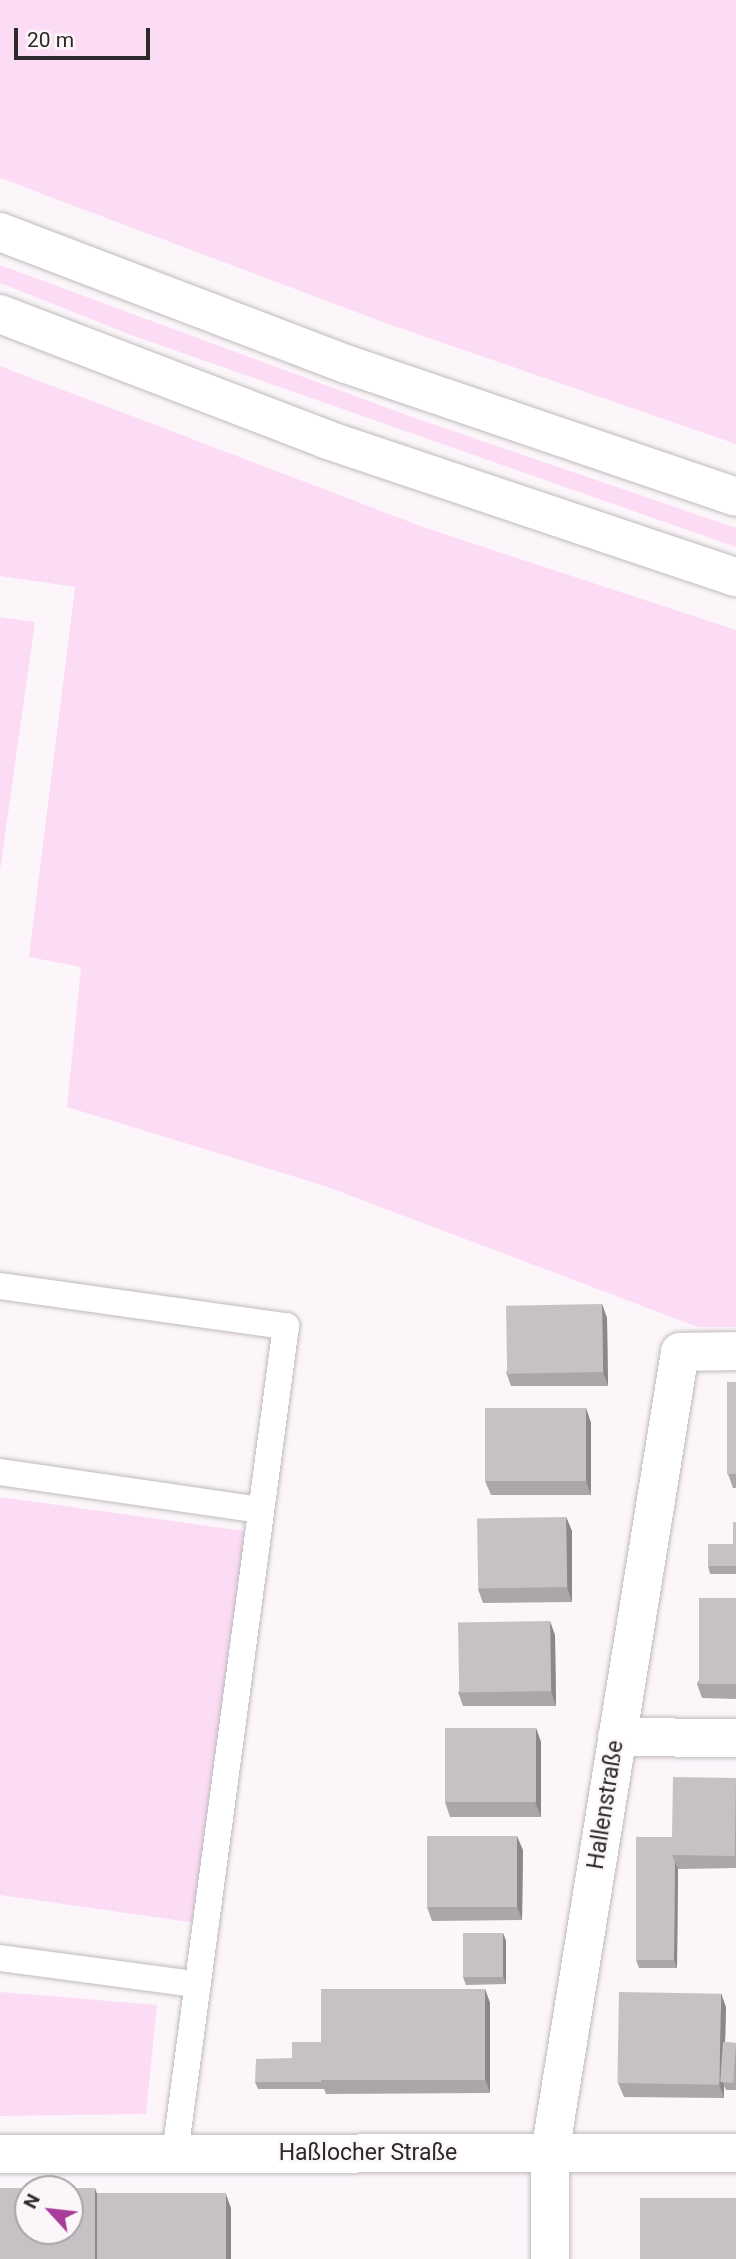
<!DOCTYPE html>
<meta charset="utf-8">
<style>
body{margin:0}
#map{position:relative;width:736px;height:2259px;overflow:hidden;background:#fcf6fa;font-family:Roboto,sans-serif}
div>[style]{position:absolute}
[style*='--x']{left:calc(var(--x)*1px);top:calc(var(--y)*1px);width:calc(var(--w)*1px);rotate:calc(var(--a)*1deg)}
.green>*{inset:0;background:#fcdcf5}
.roads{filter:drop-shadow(0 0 2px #bfbabe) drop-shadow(0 0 2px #bfbabe)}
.service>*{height:26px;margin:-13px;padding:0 13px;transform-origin:13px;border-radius:13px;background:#fff}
.minor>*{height:38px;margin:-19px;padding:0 19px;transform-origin:19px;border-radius:19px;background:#fff}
.trunk>*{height:38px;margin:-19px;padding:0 19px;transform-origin:19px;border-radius:19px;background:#fff}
.wall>*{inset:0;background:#aba6a9}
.shaded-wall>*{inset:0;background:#8b878a}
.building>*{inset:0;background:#c7c1c5;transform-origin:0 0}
span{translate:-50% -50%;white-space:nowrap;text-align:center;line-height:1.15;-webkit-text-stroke:5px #fcf6fa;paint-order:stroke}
.street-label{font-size:23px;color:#2b292a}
.north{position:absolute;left:14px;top:2175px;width:70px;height:70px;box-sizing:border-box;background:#fcf6fa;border:2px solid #a8a4a7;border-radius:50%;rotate:297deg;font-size:19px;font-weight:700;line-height:28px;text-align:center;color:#2b292a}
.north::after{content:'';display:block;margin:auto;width:24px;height:32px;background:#a93b9a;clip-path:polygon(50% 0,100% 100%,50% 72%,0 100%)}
.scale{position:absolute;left:14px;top:28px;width:136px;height:32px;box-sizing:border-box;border:4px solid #2b292a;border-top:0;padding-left:9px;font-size:21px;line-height:24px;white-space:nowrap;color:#2b292a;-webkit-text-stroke:5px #fcf6fa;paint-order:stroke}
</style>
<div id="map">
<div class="green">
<i style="clip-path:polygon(0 0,736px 0,736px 444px,391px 325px,0 178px)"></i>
<i style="clip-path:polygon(0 265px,415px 418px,736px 528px,736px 547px,131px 335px,0 283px)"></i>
<i style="clip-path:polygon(0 366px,426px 528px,736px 630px,736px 1327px,698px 1327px,325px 1186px,67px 1107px,81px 967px,29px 957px,75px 587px,0 576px)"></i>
<i style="clip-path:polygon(0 617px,35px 622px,0 871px)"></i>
<i style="clip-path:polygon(0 1497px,251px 1532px,196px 1923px,0 1895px)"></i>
<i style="clip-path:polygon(0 1992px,157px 2005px,146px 2114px,0 2116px)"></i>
</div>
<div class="roads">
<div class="service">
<i style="--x:0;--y:1286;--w:289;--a:8"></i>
<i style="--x:286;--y:1326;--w:834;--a:97.64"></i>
<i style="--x:0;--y:1472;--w:263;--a:8.3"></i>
<i style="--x:0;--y:1958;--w:197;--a:7.6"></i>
</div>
<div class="minor">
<i style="--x:617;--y:1737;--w:119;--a:0.5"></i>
<i style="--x:0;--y:2154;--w:736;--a:-0.08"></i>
<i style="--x:550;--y:2259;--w:106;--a:-90"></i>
<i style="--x:550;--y:2153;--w:811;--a:-80.78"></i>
<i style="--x:680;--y:1352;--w:56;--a:-1"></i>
</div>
<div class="trunk">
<i style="--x:0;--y:232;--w:370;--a:20.9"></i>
<i style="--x:346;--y:364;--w:412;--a:18.8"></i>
<i style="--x:0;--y:314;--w:348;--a:21"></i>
<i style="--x:325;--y:439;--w:434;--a:18.6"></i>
</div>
</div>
<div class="wall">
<i style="clip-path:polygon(602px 1304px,607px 1318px,608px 1386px,511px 1386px,506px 1372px)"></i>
<i style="clip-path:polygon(736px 1382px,736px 1488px,733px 1488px,728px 1474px)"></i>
<i style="clip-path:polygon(586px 1408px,591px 1423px,591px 1495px,491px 1495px,485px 1481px)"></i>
<i style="clip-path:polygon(566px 1517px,572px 1531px,572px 1602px,483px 1603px,478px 1589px)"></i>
<i style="clip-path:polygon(736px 1522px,736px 1574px,710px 1574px,708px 1566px,733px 1544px)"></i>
<i style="clip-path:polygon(736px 1598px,736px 1699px,702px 1698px,697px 1684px)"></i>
<i style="clip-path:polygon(555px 1635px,556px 1706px,463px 1706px,458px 1692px)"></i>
<i style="clip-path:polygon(536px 1728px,541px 1742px,541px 1817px,450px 1817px,445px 1802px)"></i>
<i style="clip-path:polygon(736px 1778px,736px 1868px,678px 1869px,677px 1968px,639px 1968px,636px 1960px,672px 1837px)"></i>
<i style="clip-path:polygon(523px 1850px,522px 1920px,432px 1921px,427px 1907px)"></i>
<i style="clip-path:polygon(503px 1933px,506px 1941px,506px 1984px,466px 1985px,463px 1977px)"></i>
<i style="clip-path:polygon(485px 1989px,490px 2003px,490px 2093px,326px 2094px,324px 2089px,258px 2089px,255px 2082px,292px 2058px)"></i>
<i style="clip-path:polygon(726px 2007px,725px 2042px,736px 2043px,736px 2090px,726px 2090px,724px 2086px,724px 2098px,624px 2097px,618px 2083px)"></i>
</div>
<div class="shaded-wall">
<i style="clip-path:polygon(602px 1304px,607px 1318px,608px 1386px,603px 1372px)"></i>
<i style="clip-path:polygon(586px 1408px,591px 1423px,591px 1495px,586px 1481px)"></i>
<i style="clip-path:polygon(566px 1517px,572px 1531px,572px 1602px,567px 1587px)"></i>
<i style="clip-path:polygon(550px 1621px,555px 1635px,556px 1706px,551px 1691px)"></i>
<i style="clip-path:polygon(536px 1728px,541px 1742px,541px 1817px,535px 1802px)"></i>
<i style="clip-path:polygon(517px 1836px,523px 1850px,522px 1920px,517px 1906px)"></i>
<i style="clip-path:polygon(675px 1862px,678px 1869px,677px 1968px,674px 1960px)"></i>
<i style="clip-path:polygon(503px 1933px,506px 1941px,506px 1984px,503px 1976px)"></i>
<i style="clip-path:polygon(485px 1989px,490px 2003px,490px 2093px,485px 2079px)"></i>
<i style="clip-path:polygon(721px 1993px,726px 2007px,724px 2082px,723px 2082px,724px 2086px,724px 2098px,719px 2084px)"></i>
<i style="clip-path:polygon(95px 2188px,102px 2207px,102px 2259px,95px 2259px)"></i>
<i style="clip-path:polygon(226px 2194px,231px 2208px,231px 2259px,225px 2259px)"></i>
</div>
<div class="building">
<i style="left:602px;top:1304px;width:68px;height:96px;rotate:89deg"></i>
<i style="left:727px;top:1382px;width:9px;height:92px"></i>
<i style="left:586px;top:1408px;width:73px;height:101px;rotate:90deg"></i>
<i style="left:566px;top:1517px;width:70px;height:89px;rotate:89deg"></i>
<i style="clip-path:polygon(733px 1522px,736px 1522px,736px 1566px,708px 1566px,708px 1544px,733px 1544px)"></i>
<i style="left:699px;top:1598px;width:37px;height:86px"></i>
<i style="left:550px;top:1621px;width:70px;height:92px;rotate:89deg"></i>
<i style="left:445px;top:1728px;width:91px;height:74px"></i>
<i style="left:673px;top:1777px;width:63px;height:78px;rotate:1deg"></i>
<i style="left:427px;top:1836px;width:90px;height:71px"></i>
<i style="clip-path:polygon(636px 1837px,672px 1837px,672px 1855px,675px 1862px,674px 1960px,636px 1960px)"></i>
<i style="left:463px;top:1933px;width:40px;height:44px"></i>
<i style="left:321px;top:1989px;width:164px;height:91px"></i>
<i style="left:619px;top:1992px;width:102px;height:91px;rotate:1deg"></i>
<i style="clip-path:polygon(292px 2042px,321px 2042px,321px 2082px,255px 2082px,256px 2059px,292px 2058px)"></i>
<i style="left:723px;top:2042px;width:13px;height:40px;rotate:4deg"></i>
<i style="clip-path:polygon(evenodd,0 2188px,95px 2188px,95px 2259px,0 2259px,0 2188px,28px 2189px,70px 2189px,70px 2231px,28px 2231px,28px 2189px)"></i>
<i style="left:97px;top:2193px;width:129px;height:66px"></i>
<i style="left:640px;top:2198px;width:96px;height:61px"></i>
</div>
<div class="street-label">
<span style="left:606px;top:1805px;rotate:-81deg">Hallenstraße</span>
<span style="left:368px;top:2153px">Haßlocher Straße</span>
</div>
<div class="north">N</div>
<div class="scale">20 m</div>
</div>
